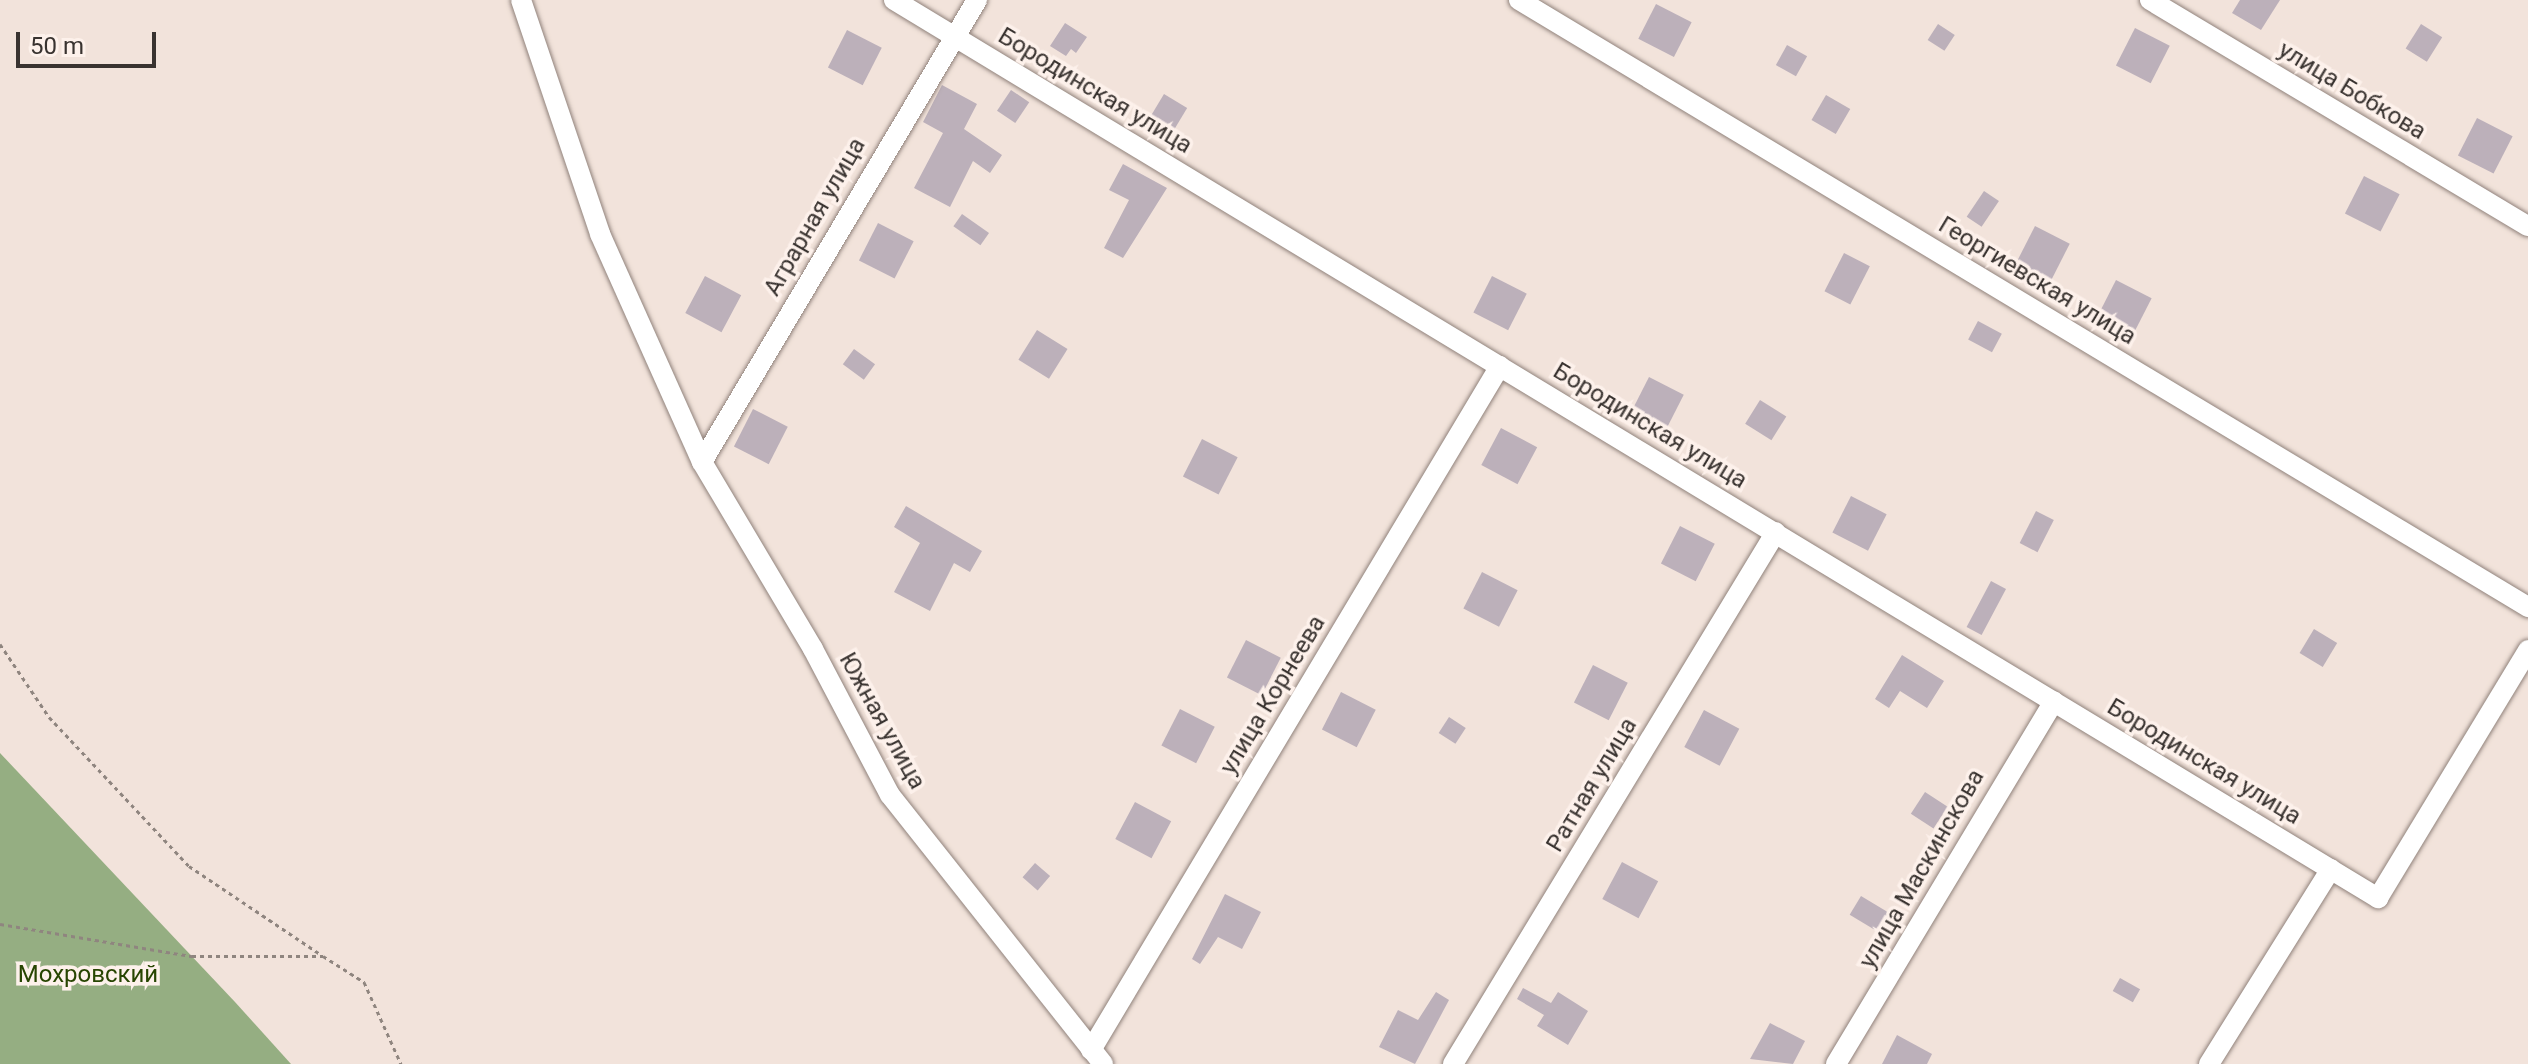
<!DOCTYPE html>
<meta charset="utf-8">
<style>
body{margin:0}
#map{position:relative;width:2528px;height:1064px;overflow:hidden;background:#f2e3db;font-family:Roboto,sans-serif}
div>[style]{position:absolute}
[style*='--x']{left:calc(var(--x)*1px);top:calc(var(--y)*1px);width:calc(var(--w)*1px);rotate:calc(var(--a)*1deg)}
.forest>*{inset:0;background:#95ae82}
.building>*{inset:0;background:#bcb0ba;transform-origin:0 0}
.path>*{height:3px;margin-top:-1.5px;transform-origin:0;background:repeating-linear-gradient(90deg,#8f857f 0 4px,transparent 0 8px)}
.roads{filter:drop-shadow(0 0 2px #90827b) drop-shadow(0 0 2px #90827b)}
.minor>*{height:20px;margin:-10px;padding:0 10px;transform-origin:10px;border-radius:10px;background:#fff}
span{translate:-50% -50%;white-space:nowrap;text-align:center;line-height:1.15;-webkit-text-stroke:7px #fdf1eb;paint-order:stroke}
.street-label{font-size:24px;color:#393330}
.park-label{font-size:24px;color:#274501}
.scale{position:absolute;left:16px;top:32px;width:140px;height:36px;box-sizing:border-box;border:4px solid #393330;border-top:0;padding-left:10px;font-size:24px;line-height:28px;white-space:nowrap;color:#393330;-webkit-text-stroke:6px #fdf1eb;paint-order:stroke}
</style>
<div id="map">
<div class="forest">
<i style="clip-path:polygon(0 753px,235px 1002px,291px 1064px,0 1064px)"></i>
</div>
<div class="building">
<i style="clip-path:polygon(2240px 0,2280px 0,2261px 30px,2232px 13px)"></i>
<i style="left:1656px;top:4px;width:40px;height:39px;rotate:27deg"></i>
<i style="clip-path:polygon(1065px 23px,1087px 37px,1076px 53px,1071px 49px,1066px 56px,1050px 46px)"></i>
<i style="left:1938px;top:24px;width:20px;height:19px;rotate:33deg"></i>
<i style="left:2421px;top:24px;width:25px;height:29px;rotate:32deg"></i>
<i style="left:2135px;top:28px;width:39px;height:42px;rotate:27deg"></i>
<i style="left:847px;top:30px;width:39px;height:42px;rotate:27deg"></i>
<i style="left:1787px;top:45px;width:23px;height:23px;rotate:29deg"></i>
<i style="clip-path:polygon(942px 85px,977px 104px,964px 129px,1002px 155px,990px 173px,973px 161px,950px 207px,914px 188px,943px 133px,923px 122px)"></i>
<i style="left:1011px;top:90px;width:22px;height:25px;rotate:34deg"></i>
<i style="left:1164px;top:94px;width:27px;height:28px;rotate:31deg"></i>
<i style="left:1826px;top:95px;width:28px;height:29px;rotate:30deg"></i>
<i style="left:2477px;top:118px;width:40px;height:42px;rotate:27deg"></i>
<i style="clip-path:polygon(1123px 164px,1167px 188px,1123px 258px,1104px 248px,1129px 200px,1109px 190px)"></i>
<i style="left:2364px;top:176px;width:40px;height:42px;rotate:27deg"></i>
<i style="left:1984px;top:191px;width:18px;height:31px;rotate:34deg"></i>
<i style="left:962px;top:214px;width:33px;height:15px;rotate:35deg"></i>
<i style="left:878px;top:223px;width:40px;height:42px;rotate:27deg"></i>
<i style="left:2035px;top:226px;width:39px;height:42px;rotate:27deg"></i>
<i style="left:1844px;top:253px;width:29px;height:43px;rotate:27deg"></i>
<i style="left:705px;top:276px;width:41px;height:42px;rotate:28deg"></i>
<i style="left:1492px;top:276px;width:39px;height:41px;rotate:27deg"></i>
<i style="left:2116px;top:280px;width:40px;height:42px;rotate:27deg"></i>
<i style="left:1978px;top:321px;width:27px;height:21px;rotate:28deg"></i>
<i style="left:1037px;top:330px;width:36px;height:35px;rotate:32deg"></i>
<i style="left:854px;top:349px;width:26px;height:19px;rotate:36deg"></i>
<i style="left:1649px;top:377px;width:39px;height:42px;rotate:27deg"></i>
<i style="left:1760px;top:400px;width:31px;height:28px;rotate:32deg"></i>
<i style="left:753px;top:409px;width:39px;height:42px;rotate:27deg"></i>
<i style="left:1501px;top:428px;width:41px;height:42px;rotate:28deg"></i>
<i style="left:1202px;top:439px;width:40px;height:42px;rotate:27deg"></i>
<i style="left:1851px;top:496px;width:40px;height:41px;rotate:27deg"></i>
<i style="clip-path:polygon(906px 506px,982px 551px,970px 572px,954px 563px,930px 611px,894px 592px,920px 543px,894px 527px)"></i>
<i style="left:2036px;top:511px;width:20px;height:36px;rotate:27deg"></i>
<i style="left:1680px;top:526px;width:39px;height:42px;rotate:27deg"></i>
<i style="left:1482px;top:572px;width:40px;height:41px;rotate:27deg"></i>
<i style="left:1991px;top:581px;width:17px;height:52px;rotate:28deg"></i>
<i style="left:2314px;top:629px;width:27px;height:28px;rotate:31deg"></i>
<i style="left:1246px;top:640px;width:39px;height:42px;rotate:27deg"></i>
<i style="clip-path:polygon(1902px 655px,1944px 681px,1927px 708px,1900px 691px,1889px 708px,1875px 699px)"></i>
<i style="left:1593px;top:665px;width:39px;height:42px;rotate:27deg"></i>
<i style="left:1341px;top:692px;width:39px;height:42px;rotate:27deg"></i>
<i style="left:1180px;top:709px;width:39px;height:41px;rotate:27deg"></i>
<i style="left:1704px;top:710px;width:40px;height:42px;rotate:28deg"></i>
<i style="left:1449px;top:717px;width:20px;height:19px;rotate:33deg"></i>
<i style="left:1925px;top:792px;width:27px;height:26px;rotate:33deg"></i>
<i style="left:1135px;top:802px;width:41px;height:42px;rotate:28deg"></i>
<i style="left:1622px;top:862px;width:41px;height:42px;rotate:28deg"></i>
<i style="left:1035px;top:863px;width:20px;height:19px;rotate:41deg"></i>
<i style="clip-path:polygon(1225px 894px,1261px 912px,1242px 949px,1218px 937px,1200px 964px,1192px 959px)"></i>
<i style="left:1861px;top:896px;width:33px;height:22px;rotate:31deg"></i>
<i style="left:2120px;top:978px;width:23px;height:15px;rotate:29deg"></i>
<i style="clip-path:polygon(1523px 988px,1551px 1003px,1558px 992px,1588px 1011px,1568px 1045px,1537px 1026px,1544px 1015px,1517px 999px)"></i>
<i style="clip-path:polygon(1436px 992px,1449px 1000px,1415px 1064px,1379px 1047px,1398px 1010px,1418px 1020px)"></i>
<i style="clip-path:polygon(1770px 1023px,1805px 1041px,1793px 1064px,1750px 1059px)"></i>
<i style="clip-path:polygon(1897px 1035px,1932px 1054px,1927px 1064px,1882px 1064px)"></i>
</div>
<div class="path">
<i style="--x:0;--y:644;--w:88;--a:56.1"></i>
<i style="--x:49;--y:717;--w:204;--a:46.8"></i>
<i style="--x:189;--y:866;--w:161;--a:33.9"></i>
<i style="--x:0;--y:924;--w:195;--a:9.5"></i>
<i style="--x:192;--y:956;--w:131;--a:0"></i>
<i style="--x:323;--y:956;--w:49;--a:32.4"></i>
<i style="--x:364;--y:982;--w:90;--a:65.7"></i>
</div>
<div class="roads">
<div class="minor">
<i style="--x:521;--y:0;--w:247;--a:71.3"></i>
<i style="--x:600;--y:234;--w:250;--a:65.9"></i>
<i style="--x:702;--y:462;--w:217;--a:59.3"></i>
<i style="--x:813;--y:649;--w:165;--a:62.2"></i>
<i style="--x:890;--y:795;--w:343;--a:51.6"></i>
<i style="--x:894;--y:0;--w:1735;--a:31.18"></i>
<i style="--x:2378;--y:898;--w:290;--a:-58.8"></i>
<i style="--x:1519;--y:0;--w:1178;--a:31.03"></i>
<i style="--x:2150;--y:0;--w:440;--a:30.9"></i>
<i style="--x:702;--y:462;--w:538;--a:-59.24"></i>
<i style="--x:1091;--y:1050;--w:797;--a:-59.12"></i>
<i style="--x:1453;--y:1064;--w:622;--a:-58.74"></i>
<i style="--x:1836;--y:1064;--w:423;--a:-59"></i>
<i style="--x:2209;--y:1064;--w:230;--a:-58"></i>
</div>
</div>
<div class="street-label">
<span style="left:1095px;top:91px;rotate:31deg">Бородинская улица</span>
<span style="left:2352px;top:91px;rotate:31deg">улица Бобкова</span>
<span style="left:815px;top:217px;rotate:-60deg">Аграрная улица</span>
<span style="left:2037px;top:281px;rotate:31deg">Георгиевская улица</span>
<span style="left:1650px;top:426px;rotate:31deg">Бородинская улица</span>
<span style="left:1273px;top:695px;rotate:-59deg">улица Корнеева</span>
<span style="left:882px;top:721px;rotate:61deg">Южная улица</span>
<span style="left:2204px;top:762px;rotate:31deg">Бородинская улица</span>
<span style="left:1592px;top:785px;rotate:-59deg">Ратная улица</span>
<span style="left:1922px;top:869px;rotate:-60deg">улица Маскинскова</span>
</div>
<div class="park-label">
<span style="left:88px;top:975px">Мохровский</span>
</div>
<div class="scale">50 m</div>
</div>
